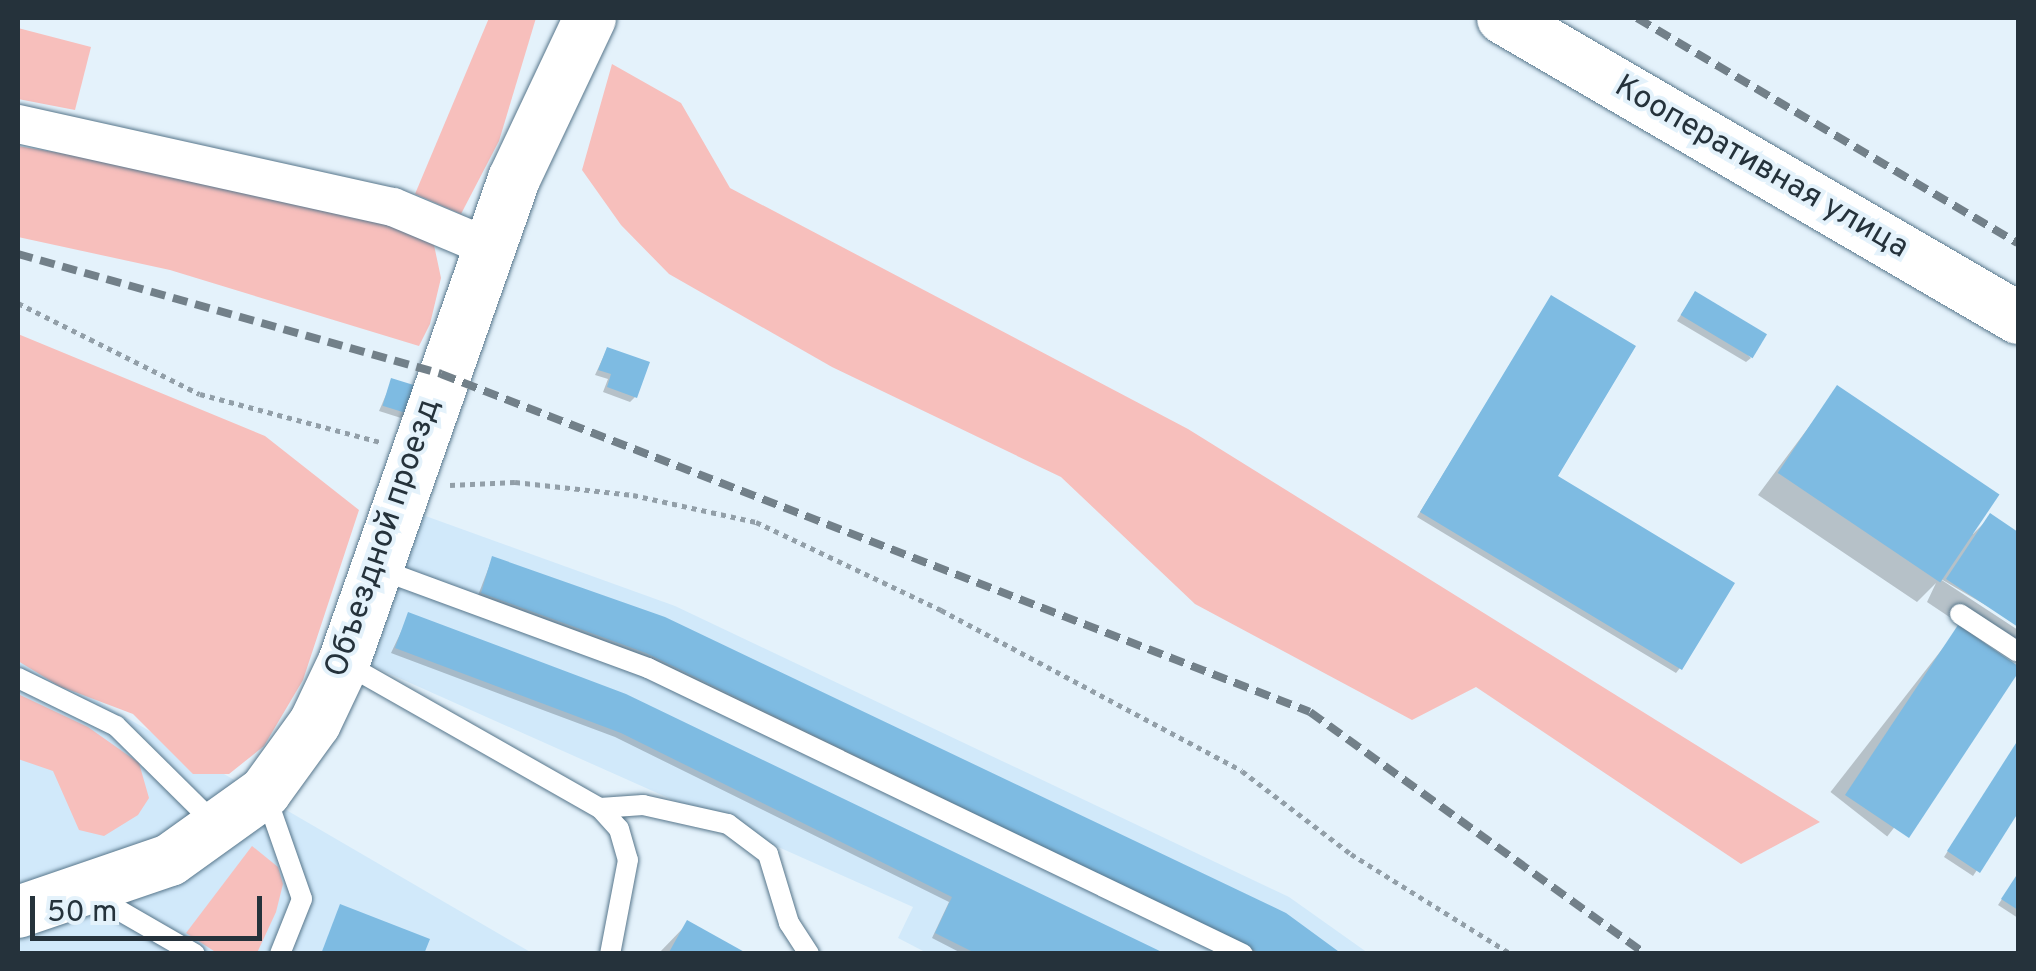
<!DOCTYPE html>
<meta charset="utf-8">
<style>
body{margin:0}
#map{position:relative;width:2036px;height:971px;overflow:hidden;background:#e4f2fb;font-family:Overpass,sans-serif}
div>[style]{position:absolute}
[style*='--x']{left:calc(var(--x)*1px);top:calc(var(--y)*1px);width:calc(var(--w)*1px);rotate:calc(var(--a)*1deg)}
.built>*{inset:0;background:#d1e9fa}
.green>*{inset:0;background:#f7bfbc}
.shadow>*{inset:0;background:#0003;transform-origin:0 0}
.building>*{inset:0;background:#7ebbe2;transform-origin:0 0}
.path>*{height:5px;margin-top:-2.5px;transform-origin:0;background:repeating-linear-gradient(90deg,#929fa8 0 5px,transparent 0 10px)}
.roads{filter:drop-shadow(0 0 2px #57768b) drop-shadow(0 0 2px #57768b)}
.lane>*{height:20px;margin:-10px;padding:0 10px;transform-origin:10px;border-radius:10px;background:#fff}
.street>*{height:38px;margin:-19px;padding:0 19px;transform-origin:19px;border-radius:19px;background:#fff}
.secondary>*{height:52px;margin:-26px;padding:0 26px;transform-origin:26px;border-radius:26px;background:#fff}
.rail>*{height:8px;margin-top:-4px;transform-origin:0;background:repeating-linear-gradient(90deg,#728089 0 15px,transparent 0 23px)}
span{translate:-50% -50%;white-space:nowrap;text-align:center;line-height:1.15;-webkit-text-stroke:8px #e4f2fb;paint-order:stroke}
.street-label{font-size:32px;color:#25323b}
.frame{position:absolute;inset:0;border:20px solid #25323b;pointer-events:none}
.scale{position:absolute;left:30px;top:896px;width:232px;height:45px;box-sizing:border-box;border:5px solid #25323b;border-top:0;padding-left:12px;font-size:30px;line-height:35px;white-space:nowrap;color:#25323b;-webkit-text-stroke:8px #e4f2fb;paint-order:stroke}
</style>
<div id="map">
<div class="built">
<i style="clip-path:polygon(420px 514px,675px 606px,1289px 897px,1368px 953px,927px 953px,898px 938px,913px 907px,370px 665px)"></i>
<i style="clip-path:polygon(18px 655px,288px 811px,532px 953px,18px 953px)"></i>
</div>
<div class="green">
<i style="clip-path:polygon(489px 18px,536px 18px,499px 141px,461px 214px,415px 194px)"></i>
<i style="clip-path:polygon(18px 28px,91px 47px,75px 110px,18px 99px)"></i>
<i style="clip-path:polygon(612px 64px,681px 103px,730px 188px,1188px 429px,1820px 822px,1741px 864px,1476px 687px,1412px 720px,1195px 604px,1061px 477px,832px 367px,669px 274px,621px 225px,582px 170px)"></i>
<i style="clip-path:polygon(18px 146px,251px 185px,368px 216px,434px 245px,441px 278px,430px 324px,419px 346px,170px 270px,18px 237px)"></i>
<i style="clip-path:polygon(18px 334px,265px 436px,359px 510px,303px 680px,264px 746px,229px 774px,193px 774px,133px 714px,59px 686px,18px 661px)"></i>
<i style="clip-path:polygon(18px 694px,88px 727px,139px 763px,149px 798px,138px 815px,104px 836px,79px 830px,53px 771px,18px 759px)"></i>
<i style="clip-path:polygon(252px 846px,278px 867px,283px 884px,276px 912px,257px 953px,217px 953px,186px 933px)"></i>
</div>
<div class="shadow">
<i style="clip-path:polygon(1551px 298px,1554px 477px,1680px 668px,1676px 673px,1417px 517px)"></i>
<i style="clip-path:polygon(1691px 299px,1751px 358px,1746px 362px,1677px 321px)"></i>
<i style="clip-path:polygon(607px 349px,635px 397px,630px 402px,603px 392px,608px 379px,595px 375px)"></i>
<i style="clip-path:polygon(392px 381px,406px 413px,401px 418px,379px 411px)"></i>
<i style="clip-path:polygon(1838px 388px,1973px 534px,1990px 517px,2018px 535px,2018px 624px,1934px 575px,2018px 630px,2018px 663px,1927px 602px,1936px 583px,1917px 602px,1758px 495px)"></i>
<i style="clip-path:polygon(492px 559px,1337px 954px,1249px 954px,477px 598px)"></i>
<i style="clip-path:polygon(409px 615px,1160px 954px,963px 954px,932px 938px,949px 902px,615px 737px,391px 653px)"></i>
<i style="left:1961px;top:625px;width:72px;height:212px;rotate:38deg"></i>
<i style="clip-path:polygon(2018px 742px,2018px 808px,1973px 876px,1944px 857px)"></i>
<i style="clip-path:polygon(2018px 875px,2018px 918px,1998px 905px)"></i>
<i style="clip-path:polygon(688px 923px,743px 954px,658px 954px)"></i>
</div>
<div class="building">
<i style="left:1695px;top:291px;width:84px;height:28px;rotate:31deg"></i>
<i style="clip-path:polygon(1551px 295px,1636px 346px,1558px 476px,1735px 583px,1682px 670px,1420px 512px)"></i>
<i style="clip-path:polygon(607px 347px,650px 362px,637px 398px,607px 387px,611px 374px,598px 370px)"></i>
<i style="left:391px;top:378px;width:27px;height:29px;rotate:17deg"></i>
<i style="left:1837px;top:385px;width:196px;height:106px;rotate:34deg"></i>
<i style="clip-path:polygon(1990px 513px,2018px 532px,2018px 627px,1946px 579px)"></i>
<i style="clip-path:polygon(492px 556px,665px 617px,1286px 913px,1342px 954px,1262px 954px,646px 653px,481px 593px)"></i>
<i style="clip-path:polygon(408px 612px,626px 694px,1166px 954px,977px 954px,935px 933px,952px 897px,621px 733px,395px 648px)"></i>
<i style="clip-path:polygon(1958px 625px,2018px 666px,2018px 673px,1909px 838px,1845px 795px)"></i>
<i style="clip-path:polygon(2018px 740px,2018px 813px,1980px 873px,1947px 851px)"></i>
<i style="clip-path:polygon(2018px 873px,2018px 910px,2001px 899px)"></i>
<i style="clip-path:polygon(340px 904px,430px 939px,424px 954px,321px 954px)"></i>
<i style="clip-path:polygon(687px 920px,748px 954px,668px 954px)"></i>
</div>
<div class="path">
<i style="--x:18;--y:303;--w:203;--a:26.6"></i>
<i style="--x:200;--y:394;--w:186;--a:14.9"></i>
<i style="--x:450;--y:485;--w:65;--a:-2.6"></i>
<i style="--x:515;--y:482;--w:119;--a:6.3"></i>
<i style="--x:633;--y:495;--w:126;--a:12.4"></i>
<i style="--x:756;--y:522;--w:205;--a:25.4"></i>
<i style="--x:941;--y:610;--w:341;--a:28.1"></i>
<i style="--x:1242;--y:771;--w:137;--a:37.3"></i>
<i style="--x:1351;--y:854;--w:189;--a:32"></i>
</div>
<div class="roads">
<div class="lane">
<i style="--x:379;--y:569;--w:287;--a:20.2"></i>
<i style="--x:648;--y:668;--w:660;--a:25.67"></i>
<i style="--x:1960;--y:614;--w:69;--a:33.2"></i>
<i style="--x:346;--y:664;--w:292;--a:29.6"></i>
<i style="--x:600;--y:808;--w:28;--a:48"></i>
<i style="--x:619;--y:829;--w:32;--a:74"></i>
<i style="--x:628;--y:860;--w:96;--a:100.8"></i>
<i style="--x:18;--y:678;--w:109;--a:26.1"></i>
<i style="--x:116;--y:726;--w:141;--a:44.7"></i>
<i style="--x:266;--y:796;--w:109;--a:70.7"></i>
<i style="--x:302;--y:899;--w:59;--a:111.8"></i>
<i style="--x:600;--y:808;--w:43;--a:-4"></i>
<i style="--x:643;--y:805;--w:87;--a:12.6"></i>
<i style="--x:728;--y:824;--w:50;--a:36.9"></i>
<i style="--x:768;--y:854;--w:72;--a:73.1"></i>
<i style="--x:789;--y:923;--w:37;--a:57"></i>
<i style="--x:89;--y:893;--w:122;--a:29.9"></i>
</div>
<div class="street">
<i style="--x:18;--y:124;--w:384;--a:12.5"></i>
<i style="--x:393;--y:207;--w:103;--a:22.8"></i>
</div>
<div class="secondary">
<i style="--x:1503;--y:18;--w:596;--a:30.22"></i>
<i style="--x:18;--y:912;--w:161;--a:-18.9"></i>
<i style="--x:170;--y:860;--w:117;--a:-35.6"></i>
<i style="--x:265;--y:792;--w:85;--a:-54.1"></i>
<i style="--x:315;--y:723;--w:68;--a:-64.6"></i>
<i style="--x:344;--y:662;--w:512;--a:-70.61"></i>
<i style="--x:514;--y:179;--w:178;--a:-64.7"></i>
</div>
</div>
<div class="rail">
<i style="--x:1637;--y:18;--w:442;--a:30.6"></i>
<i style="--x:18;--y:254;--w:440;--a:15.8"></i>
<i style="--x:441;--y:374;--w:932;--a:21.25"></i>
<i style="--x:1310;--y:712;--w:414;--a:35.8"></i>
</div>
<div class="street-label">
<span style="left:1761px;top:168px;rotate:30deg">Кооперативная улица</span>
<span style="left:384px;top:538px;rotate:-71deg">Объездной проезд</span>
</div>
<div class="frame"></div>
<div class="scale">50 m</div>
</div>
